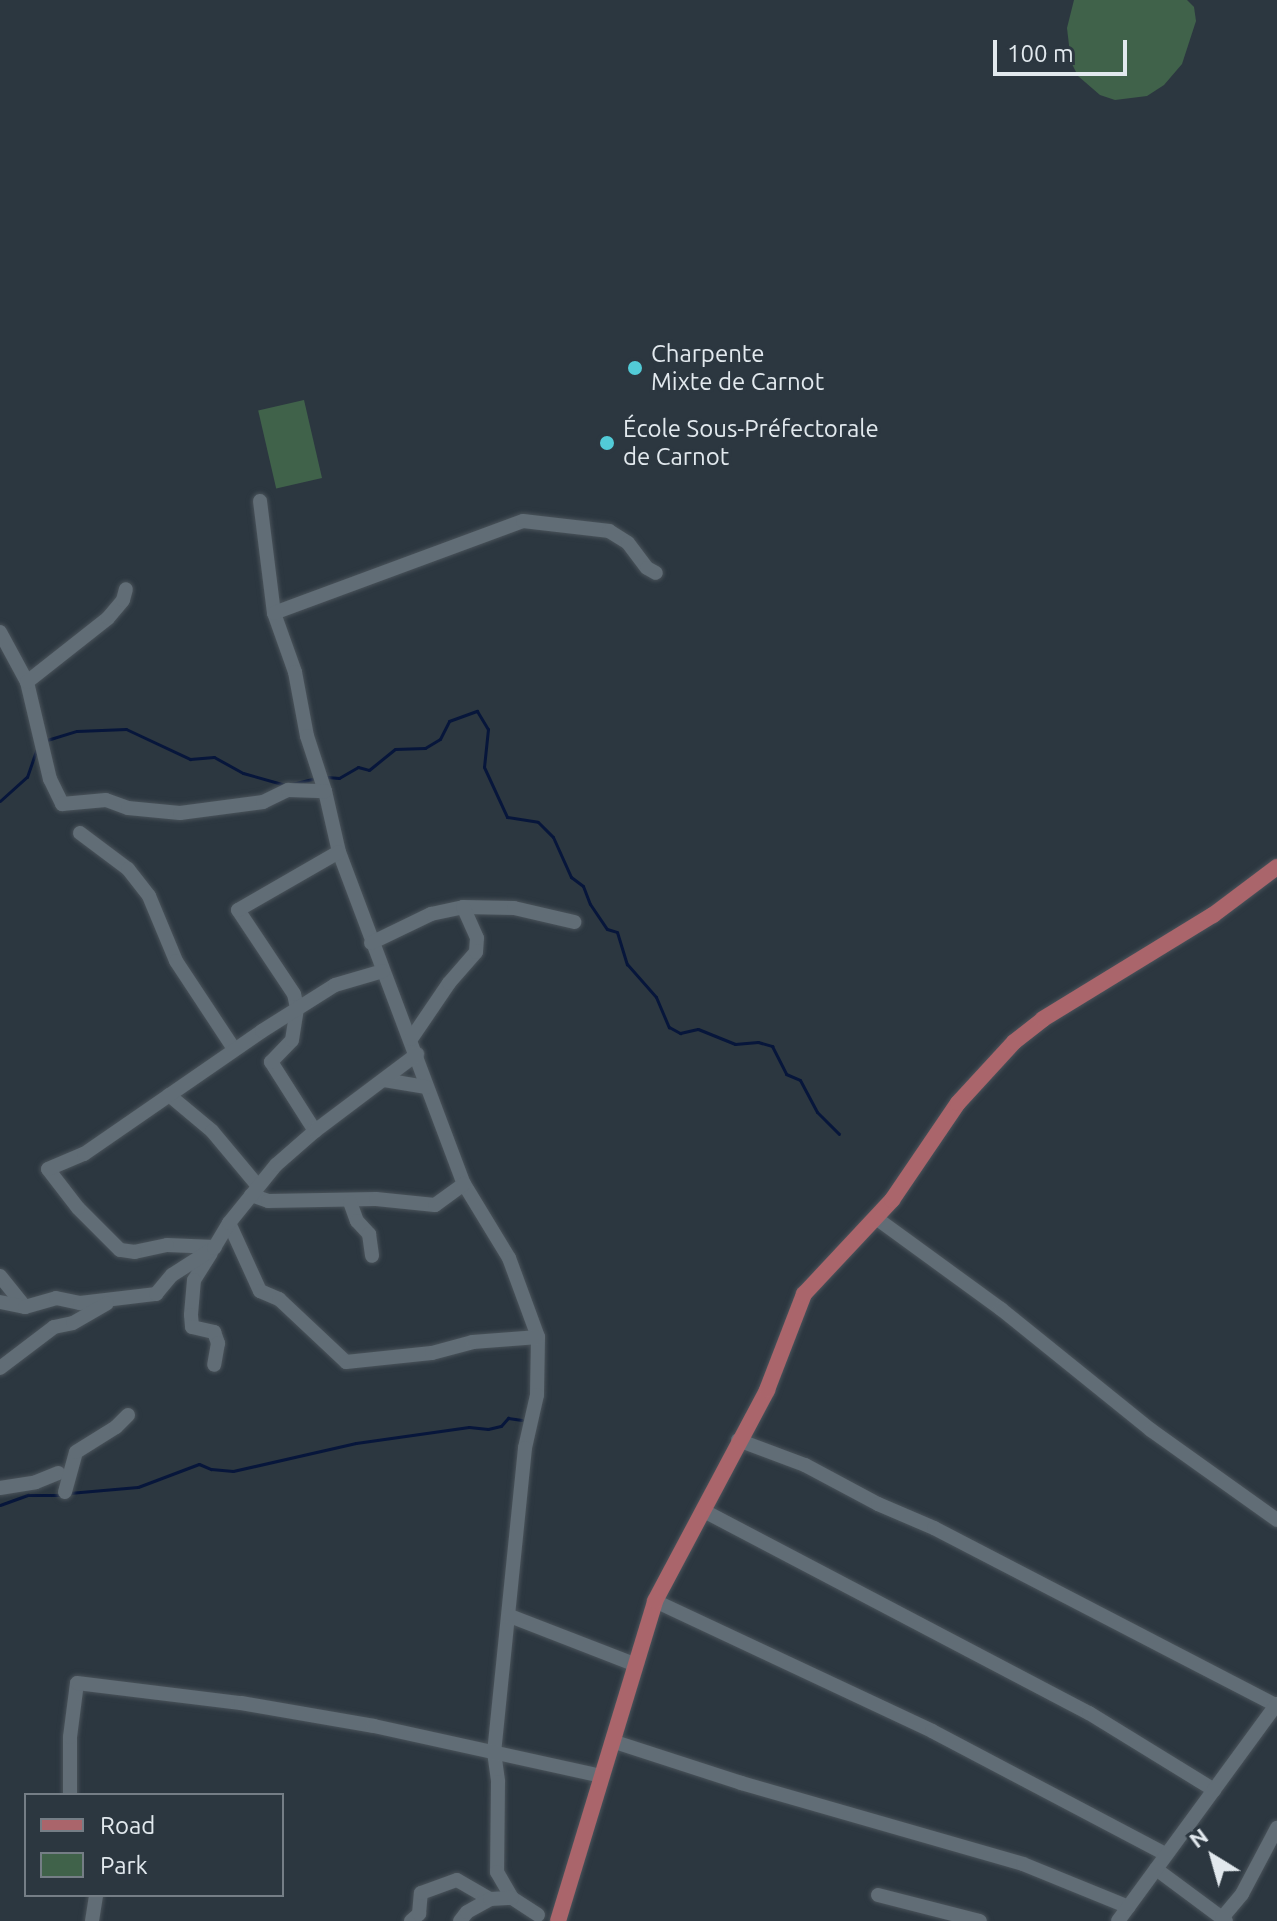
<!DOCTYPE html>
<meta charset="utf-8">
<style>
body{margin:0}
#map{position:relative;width:1277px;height:1921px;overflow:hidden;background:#2c3740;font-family:Ubuntu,sans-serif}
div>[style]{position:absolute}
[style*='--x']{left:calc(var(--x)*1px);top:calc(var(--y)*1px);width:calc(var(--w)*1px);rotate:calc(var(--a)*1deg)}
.green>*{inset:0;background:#40624a;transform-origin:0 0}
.stream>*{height:3px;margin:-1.5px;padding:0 1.5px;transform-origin:1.5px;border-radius:1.5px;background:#07163b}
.roads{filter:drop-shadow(0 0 2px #4a535a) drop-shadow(0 0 2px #4a535a)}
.minor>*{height:14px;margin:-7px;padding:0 7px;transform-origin:7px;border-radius:7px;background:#616d76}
.major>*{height:16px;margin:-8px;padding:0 8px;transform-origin:8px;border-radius:8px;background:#aa656b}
.dots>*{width:22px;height:22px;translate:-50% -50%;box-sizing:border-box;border:4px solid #2c3740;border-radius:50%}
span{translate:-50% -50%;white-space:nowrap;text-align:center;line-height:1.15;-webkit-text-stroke:6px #2c3740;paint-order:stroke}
.poi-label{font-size:24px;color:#e2e9ee}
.left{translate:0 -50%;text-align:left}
.legend{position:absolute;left:24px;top:1793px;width:260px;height:104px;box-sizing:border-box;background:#2c3740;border:2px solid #757e86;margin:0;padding:10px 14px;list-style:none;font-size:24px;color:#e2e9ee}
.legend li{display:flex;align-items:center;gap:16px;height:40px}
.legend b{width:40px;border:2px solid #757e86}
.north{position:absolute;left:1173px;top:1817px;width:80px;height:80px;-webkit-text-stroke:6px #2c3740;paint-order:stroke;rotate:323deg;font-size:22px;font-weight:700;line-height:32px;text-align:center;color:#e2e9ee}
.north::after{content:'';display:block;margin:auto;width:28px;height:36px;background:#e2e9ee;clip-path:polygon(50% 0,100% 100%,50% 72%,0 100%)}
.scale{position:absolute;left:993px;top:40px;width:134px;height:36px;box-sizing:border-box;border:4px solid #e2e9ee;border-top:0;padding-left:10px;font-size:24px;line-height:28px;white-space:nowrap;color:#e2e9ee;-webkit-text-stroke:6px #2c3740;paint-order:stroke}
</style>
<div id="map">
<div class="green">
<i style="clip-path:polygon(1074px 0,1187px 0,1194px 7px,1196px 21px,1182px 64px,1164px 85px,1147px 96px,1115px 100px,1100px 95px,1078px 76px,1071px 62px,1067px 28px)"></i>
<i style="left:304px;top:400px;width:80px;height:47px;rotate:77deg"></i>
</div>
<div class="stream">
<i style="--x:47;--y:740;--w:31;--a:-17"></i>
<i style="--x:77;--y:731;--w:49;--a:-2.3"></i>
<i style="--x:126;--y:729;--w:71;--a:25.1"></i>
<i style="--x:190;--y:759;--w:24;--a:-5"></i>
<i style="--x:214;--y:757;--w:33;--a:29"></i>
<i style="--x:243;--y:773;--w:44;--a:15.9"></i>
<i style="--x:327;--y:777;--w:12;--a:5"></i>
<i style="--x:339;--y:778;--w:22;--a:-30"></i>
<i style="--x:358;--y:767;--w:11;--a:15"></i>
<i style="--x:369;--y:770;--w:33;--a:-39"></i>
<i style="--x:395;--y:749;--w:30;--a:-2"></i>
<i style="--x:425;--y:748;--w:17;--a:-31"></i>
<i style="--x:440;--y:739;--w:20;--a:-63"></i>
<i style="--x:449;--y:721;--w:30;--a:-20"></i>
<i style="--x:477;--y:711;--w:21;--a:59"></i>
<i style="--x:488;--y:729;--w:38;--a:96"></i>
<i style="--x:484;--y:767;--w:55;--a:65.3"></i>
<i style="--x:507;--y:817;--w:31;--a:9"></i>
<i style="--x:538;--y:822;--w:21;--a:45"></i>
<i style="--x:553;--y:837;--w:44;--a:65.8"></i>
<i style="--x:571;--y:877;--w:15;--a:37"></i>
<i style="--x:583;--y:886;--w:19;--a:69"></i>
<i style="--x:590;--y:904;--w:30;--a:56"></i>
<i style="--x:607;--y:929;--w:10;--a:17"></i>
<i style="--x:617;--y:932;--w:34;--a:73"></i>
<i style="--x:627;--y:964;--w:44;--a:48.7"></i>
<i style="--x:656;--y:997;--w:33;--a:67"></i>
<i style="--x:669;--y:1027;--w:13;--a:29"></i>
<i style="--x:680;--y:1033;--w:18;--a:-13"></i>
<i style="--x:698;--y:1029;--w:40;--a:22"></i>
<i style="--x:735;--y:1044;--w:23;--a:-5"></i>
<i style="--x:758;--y:1042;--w:15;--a:16"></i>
<i style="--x:772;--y:1046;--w:31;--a:63"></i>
<i style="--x:786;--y:1074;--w:15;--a:23"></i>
<i style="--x:800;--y:1080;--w:36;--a:62"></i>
<i style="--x:817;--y:1112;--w:31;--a:45"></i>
<i style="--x:292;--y:784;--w:25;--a:-14"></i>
<i style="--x:0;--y:801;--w:36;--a:-42"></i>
<i style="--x:27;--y:777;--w:28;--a:-71"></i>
<i style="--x:69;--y:1493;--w:69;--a:-5"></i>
<i style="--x:138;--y:1487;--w:65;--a:-20.7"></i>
<i style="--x:199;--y:1464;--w:13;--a:23"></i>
<i style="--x:211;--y:1469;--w:22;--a:5"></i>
<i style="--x:233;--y:1471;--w:126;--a:-12.8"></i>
<i style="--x:356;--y:1443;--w:114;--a:-8.1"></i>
<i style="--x:469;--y:1427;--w:19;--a:6"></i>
<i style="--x:488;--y:1429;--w:13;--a:-13"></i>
<i style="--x:501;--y:1426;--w:11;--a:-49"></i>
<i style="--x:508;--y:1418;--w:14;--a:8"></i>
<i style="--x:0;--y:1505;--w:30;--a:-20"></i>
<i style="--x:28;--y:1495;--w:33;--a:0"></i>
</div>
<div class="roads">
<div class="minor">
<i style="--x:260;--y:501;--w:113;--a:82.9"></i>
<i style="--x:274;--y:613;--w:63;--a:70.4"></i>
<i style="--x:295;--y:672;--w:65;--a:79.4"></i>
<i style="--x:307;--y:736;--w:58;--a:71.9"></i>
<i style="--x:325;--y:791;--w:63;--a:77.1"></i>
<i style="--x:339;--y:852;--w:355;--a:69.4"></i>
<i style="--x:464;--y:1184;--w:87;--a:58.7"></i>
<i style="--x:509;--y:1258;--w:84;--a:69.8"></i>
<i style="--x:538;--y:1337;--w:58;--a:91"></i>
<i style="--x:537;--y:1395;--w:54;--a:102.8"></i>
<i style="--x:525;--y:1448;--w:306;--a:95.8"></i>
<i style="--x:494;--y:1752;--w:30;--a:82"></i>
<i style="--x:498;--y:1782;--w:90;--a:90.6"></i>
<i style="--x:497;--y:1872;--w:30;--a:60"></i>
<i style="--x:512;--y:1898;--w:31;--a:33"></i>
<i style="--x:274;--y:613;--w:265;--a:-20.3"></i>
<i style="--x:523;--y:521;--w:87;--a:6.6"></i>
<i style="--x:609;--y:531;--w:22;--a:32"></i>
<i style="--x:628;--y:543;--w:31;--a:53"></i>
<i style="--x:647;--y:568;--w:10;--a:29"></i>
<i style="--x:0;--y:632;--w:57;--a:61.6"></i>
<i style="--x:27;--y:682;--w:100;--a:76.7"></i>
<i style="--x:50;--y:779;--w:28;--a:64"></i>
<i style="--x:62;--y:804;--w:44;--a:-5.2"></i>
<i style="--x:106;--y:800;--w:23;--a:20"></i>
<i style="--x:128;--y:808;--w:52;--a:5.5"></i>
<i style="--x:180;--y:813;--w:84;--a:-7.5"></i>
<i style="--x:263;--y:802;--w:28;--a:-26"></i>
<i style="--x:288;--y:790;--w:37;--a:2"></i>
<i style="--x:27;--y:682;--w:103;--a:-38.3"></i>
<i style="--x:108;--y:618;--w:23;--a:-50"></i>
<i style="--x:123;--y:600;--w:11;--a:-75"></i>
<i style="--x:80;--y:833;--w:60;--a:36.9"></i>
<i style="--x:128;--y:869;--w:34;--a:52"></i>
<i style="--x:149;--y:896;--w:70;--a:67.4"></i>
<i style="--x:176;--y:961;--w:105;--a:56.6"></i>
<i style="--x:371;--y:943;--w:67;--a:-25.8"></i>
<i style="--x:431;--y:914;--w:33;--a:-12"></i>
<i style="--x:463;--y:907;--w:51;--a:1.1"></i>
<i style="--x:514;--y:908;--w:62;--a:13.1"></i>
<i style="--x:411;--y:1039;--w:68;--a:-55.8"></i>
<i style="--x:449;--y:983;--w:41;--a:-48.9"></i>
<i style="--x:476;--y:952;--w:14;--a:-86"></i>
<i style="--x:477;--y:938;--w:34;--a:-114"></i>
<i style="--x:384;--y:1080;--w:43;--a:9.5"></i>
<i style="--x:169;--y:1095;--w:56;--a:39.9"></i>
<i style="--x:212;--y:1131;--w:72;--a:50.1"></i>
<i style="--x:315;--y:1131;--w:82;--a:-122.5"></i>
<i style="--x:271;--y:1062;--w:30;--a:-46"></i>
<i style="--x:292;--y:1040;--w:32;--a:-81"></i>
<i style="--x:297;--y:1008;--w:14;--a:-102"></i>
<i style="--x:294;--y:994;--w:101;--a:-123.7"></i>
<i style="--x:238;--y:910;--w:116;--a:-29.9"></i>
<i style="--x:251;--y:1195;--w:18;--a:19"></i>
<i style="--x:268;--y:1201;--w:108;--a:-1.1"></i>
<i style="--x:376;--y:1199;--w:59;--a:5.8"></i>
<i style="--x:435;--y:1205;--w:36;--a:-36"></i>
<i style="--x:350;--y:1202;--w:20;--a:70"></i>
<i style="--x:357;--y:1221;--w:18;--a:47"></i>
<i style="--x:369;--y:1234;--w:22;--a:82"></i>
<i style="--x:876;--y:1218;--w:155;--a:36.1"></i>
<i style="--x:1001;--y:1309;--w:193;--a:38.9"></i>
<i style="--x:1151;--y:1430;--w:155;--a:35.5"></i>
<i style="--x:229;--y:1223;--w:75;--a:65.5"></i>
<i style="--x:260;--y:1291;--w:21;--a:23"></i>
<i style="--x:279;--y:1299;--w:92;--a:43.2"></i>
<i style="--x:346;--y:1362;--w:86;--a:-6"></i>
<i style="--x:432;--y:1353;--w:42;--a:-15"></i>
<i style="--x:473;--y:1342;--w:65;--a:-4.4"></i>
<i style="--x:215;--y:1247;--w:48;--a:-177.6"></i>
<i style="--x:167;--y:1245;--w:33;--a:168"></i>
<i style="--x:135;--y:1252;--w:15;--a:-172"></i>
<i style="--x:120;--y:1250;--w:59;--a:-135"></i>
<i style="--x:78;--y:1208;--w:49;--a:-127.6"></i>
<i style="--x:48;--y:1169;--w:39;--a:-23"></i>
<i style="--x:84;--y:1154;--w:216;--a:-34.6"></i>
<i style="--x:262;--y:1031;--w:86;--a:-32.2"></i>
<i style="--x:335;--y:985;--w:50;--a:-16.3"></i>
<i style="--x:211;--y:1253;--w:32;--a:122"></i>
<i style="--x:194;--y:1280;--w:35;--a:95"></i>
<i style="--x:191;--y:1315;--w:12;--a:85"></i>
<i style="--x:192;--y:1327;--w:23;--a:13"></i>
<i style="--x:214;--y:1332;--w:12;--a:70"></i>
<i style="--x:218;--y:1343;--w:22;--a:100"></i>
<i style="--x:0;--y:1276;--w:40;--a:51"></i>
<i style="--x:0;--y:1302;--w:25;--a:11"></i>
<i style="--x:25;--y:1307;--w:32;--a:-16"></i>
<i style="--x:56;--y:1298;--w:25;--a:12"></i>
<i style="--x:80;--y:1303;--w:77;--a:-6.8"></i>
<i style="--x:156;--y:1294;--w:25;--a:-50"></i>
<i style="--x:172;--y:1275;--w:50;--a:-32.7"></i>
<i style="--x:214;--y:1248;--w:29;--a:-59"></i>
<i style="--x:229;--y:1223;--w:75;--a:-51"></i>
<i style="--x:276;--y:1165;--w:52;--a:-41.1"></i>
<i style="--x:315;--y:1131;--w:128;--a:-37"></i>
<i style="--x:0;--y:1368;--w:68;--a:-37.2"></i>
<i style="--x:54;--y:1327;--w:19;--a:-12"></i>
<i style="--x:73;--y:1323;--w:39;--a:-30"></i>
<i style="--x:738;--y:1440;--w:72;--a:20.5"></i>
<i style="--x:805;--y:1465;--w:83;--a:28.1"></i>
<i style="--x:878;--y:1504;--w:61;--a:23.2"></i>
<i style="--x:934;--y:1528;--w:386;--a:27.4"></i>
<i style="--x:0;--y:1488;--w:36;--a:-9"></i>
<i style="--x:36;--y:1482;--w:24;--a:-22"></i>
<i style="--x:65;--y:1492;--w:41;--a:-74.6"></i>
<i style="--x:76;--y:1452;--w:47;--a:-32"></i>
<i style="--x:116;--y:1427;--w:17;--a:-45"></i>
<i style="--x:704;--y:1511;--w:435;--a:27.7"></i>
<i style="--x:1089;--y:1713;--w:147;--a:31.6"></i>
<i style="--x:655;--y:1601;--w:306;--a:25.1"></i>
<i style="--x:932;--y:1731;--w:263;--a:27.8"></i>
<i style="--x:510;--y:1616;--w:133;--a:21.2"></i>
<i style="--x:612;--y:1741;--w:136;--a:18"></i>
<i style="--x:741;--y:1783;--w:293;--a:16"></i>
<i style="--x:1023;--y:1864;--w:114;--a:22.1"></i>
<i style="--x:70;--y:1795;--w:58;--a:-90"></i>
<i style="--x:70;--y:1737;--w:54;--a:-82.6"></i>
<i style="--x:77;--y:1683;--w:165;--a:7"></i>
<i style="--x:241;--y:1703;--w:135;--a:9.8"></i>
<i style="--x:374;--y:1726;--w:233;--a:12.4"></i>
<i style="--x:1156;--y:1869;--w:87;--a:36.6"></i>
<i style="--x:878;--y:1895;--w:105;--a:14.3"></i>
<i style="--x:1222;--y:1918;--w:31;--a:-50"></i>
<i style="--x:1242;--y:1894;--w:75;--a:-62.1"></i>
<i style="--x:92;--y:1921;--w:26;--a:-81"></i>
<i style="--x:411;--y:1921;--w:11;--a:-41"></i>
<i style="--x:419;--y:1914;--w:21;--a:-85"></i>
<i style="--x:421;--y:1893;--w:38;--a:-20"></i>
<i style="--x:457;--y:1880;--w:38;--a:30"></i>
<i style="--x:460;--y:1921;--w:11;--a:-52"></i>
<i style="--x:467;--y:1912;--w:26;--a:-29"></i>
<i style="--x:490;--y:1899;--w:22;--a:-3"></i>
<i style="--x:1118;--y:1921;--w:269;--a:-53.8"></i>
</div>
<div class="major">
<i style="--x:558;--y:1921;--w:334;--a:-73.1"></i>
<i style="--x:655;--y:1601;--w:239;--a:-62"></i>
<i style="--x:767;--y:1390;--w:103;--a:-68.9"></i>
<i style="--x:804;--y:1294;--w:129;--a:-46.9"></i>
<i style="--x:892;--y:1200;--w:117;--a:-55.8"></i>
<i style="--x:958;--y:1103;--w:83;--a:-47.4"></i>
<i style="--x:1014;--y:1042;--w:37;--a:-38"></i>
<i style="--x:1043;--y:1019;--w:199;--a:-31.5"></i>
<i style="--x:1213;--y:915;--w:80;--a:-36.9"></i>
</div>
</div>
<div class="dots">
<i style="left:635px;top:368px;background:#52cbd7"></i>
<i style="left:607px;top:443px;background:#52cbd7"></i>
</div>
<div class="poi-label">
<span class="left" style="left:651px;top:368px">Charpente<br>Mixte de Carnot</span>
<span class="left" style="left:623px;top:443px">École Sous-Préfectorale<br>de Carnot</span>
</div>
<ul class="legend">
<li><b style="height:10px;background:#aa656b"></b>Road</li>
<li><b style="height:22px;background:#40624a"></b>Park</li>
</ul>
<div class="north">N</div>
<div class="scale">100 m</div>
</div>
